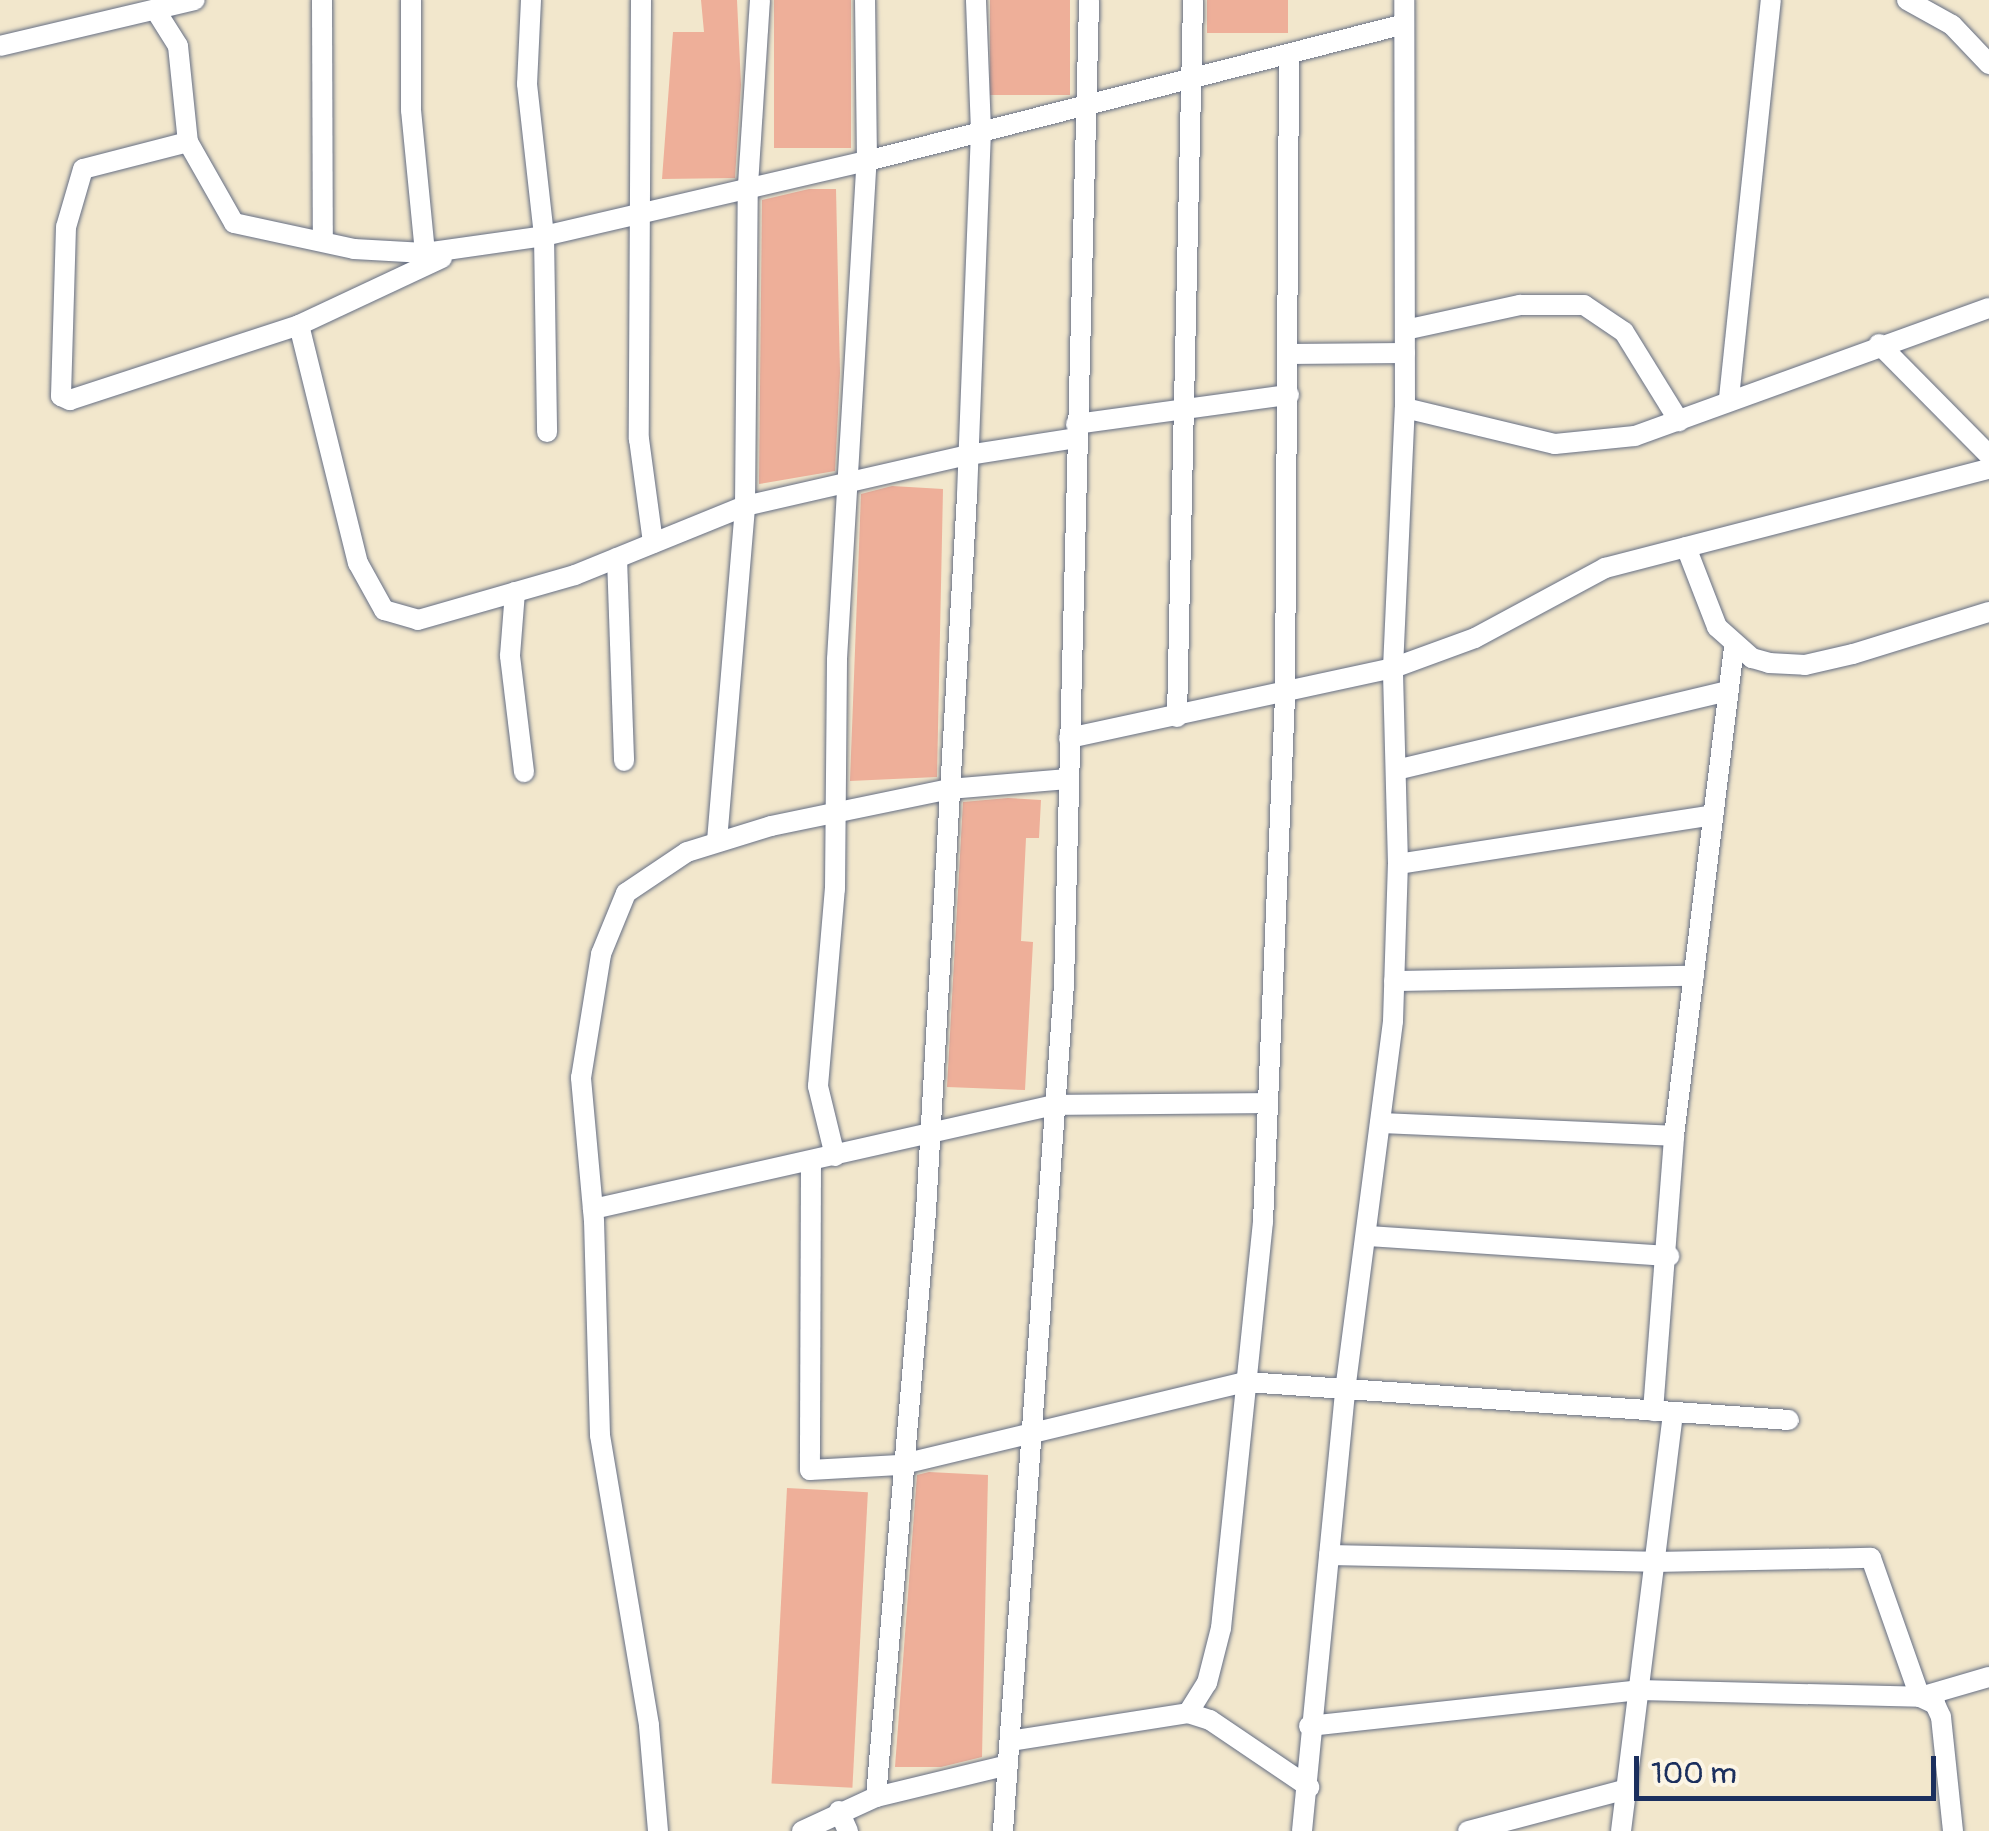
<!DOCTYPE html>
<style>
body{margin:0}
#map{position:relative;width:1989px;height:1831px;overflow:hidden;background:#f2e7cc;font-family:Pangolin,sans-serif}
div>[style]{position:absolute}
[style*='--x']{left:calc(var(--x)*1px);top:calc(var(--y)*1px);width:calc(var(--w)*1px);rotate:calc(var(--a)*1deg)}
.building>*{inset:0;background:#eeaf99;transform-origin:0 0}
.roads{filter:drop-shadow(0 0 2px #666f84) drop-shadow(0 0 2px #666f84)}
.street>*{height:20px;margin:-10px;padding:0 10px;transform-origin:10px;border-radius:10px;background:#fff}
span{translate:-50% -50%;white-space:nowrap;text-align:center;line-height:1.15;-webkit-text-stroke:8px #fcf5e5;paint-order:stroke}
.scale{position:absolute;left:1634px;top:1756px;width:302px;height:45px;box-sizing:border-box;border:5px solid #1b2f5e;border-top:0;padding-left:12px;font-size:30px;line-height:35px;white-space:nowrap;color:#1b2f5e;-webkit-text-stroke:8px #fcf5e5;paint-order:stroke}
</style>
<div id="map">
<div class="building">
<i style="clip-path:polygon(701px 0,737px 0,741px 85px,735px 178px,662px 179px,673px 32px,704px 32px)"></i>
<i style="left:774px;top:0;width:77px;height:148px"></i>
<i style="left:990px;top:0;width:80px;height:95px"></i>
<i style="left:1207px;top:0;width:81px;height:33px"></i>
<i style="clip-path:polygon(809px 189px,836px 189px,840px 373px,835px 471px,759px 484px,762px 200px)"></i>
<i style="clip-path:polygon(892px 486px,943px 489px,937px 777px,850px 781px,861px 494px)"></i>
<i style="clip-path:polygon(1008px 798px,1041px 800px,1039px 838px,1026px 838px,1021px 941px,1033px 942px,1025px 1090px,947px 1087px,963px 802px)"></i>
<i style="clip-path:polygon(929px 1472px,988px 1475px,982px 1757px,941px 1767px,895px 1767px,917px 1475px)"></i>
<i style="left:787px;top:1488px;width:81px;height:296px;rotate:3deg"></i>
</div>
<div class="roads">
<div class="street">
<i style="--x:322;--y:0;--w:241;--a:89.8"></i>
<i style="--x:411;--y:0;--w:110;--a:90"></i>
<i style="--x:411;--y:110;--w:144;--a:84.4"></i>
<i style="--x:531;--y:0;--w:84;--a:92.7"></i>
<i style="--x:527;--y:84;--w:153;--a:83.6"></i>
<i style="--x:544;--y:236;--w:196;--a:89.1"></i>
<i style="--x:641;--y:0;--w:439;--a:90.3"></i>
<i style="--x:639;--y:439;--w:105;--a:82.3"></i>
<i style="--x:1907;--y:0;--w:51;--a:29.1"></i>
<i style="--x:1952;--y:25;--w:54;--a:46.5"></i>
<i style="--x:156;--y:11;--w:41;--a:57.8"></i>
<i style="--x:178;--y:46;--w:97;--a:84.1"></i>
<i style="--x:188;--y:142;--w:93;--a:60.4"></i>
<i style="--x:234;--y:223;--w:123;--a:12.2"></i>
<i style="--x:354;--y:249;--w:71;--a:3.2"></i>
<i style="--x:425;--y:253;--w:120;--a:-8.1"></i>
<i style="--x:544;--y:236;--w:332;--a:-13.1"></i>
<i style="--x:867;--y:161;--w:551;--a:-14.29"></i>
<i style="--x:0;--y:46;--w:200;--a:-13.3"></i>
<i style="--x:188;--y:142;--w:108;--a:165.6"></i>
<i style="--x:83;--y:169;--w:60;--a:106.3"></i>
<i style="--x:66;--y:227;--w:169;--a:91.7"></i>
<i style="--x:61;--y:396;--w:10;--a:24"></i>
<i style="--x:70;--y:400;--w:241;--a:-18.1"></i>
<i style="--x:442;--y:258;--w:158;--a:154.9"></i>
<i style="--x:299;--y:325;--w:245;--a:76.1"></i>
<i style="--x:358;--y:563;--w:54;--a:61"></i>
<i style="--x:384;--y:610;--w:35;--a:16"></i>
<i style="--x:418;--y:620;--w:163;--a:-16"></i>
<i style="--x:575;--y:575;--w:183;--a:-22.1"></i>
<i style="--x:745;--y:506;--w:229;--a:-12.9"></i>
<i style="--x:968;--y:455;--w:109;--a:-8.9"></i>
<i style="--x:1405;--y:330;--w:118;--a:-12.3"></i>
<i style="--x:1520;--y:305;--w:64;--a:0"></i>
<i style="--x:1584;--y:305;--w:48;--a:34"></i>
<i style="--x:1624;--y:332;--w:105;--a:58.3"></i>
<i style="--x:1879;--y:344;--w:156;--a:45.3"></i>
<i style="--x:1288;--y:354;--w:117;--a:-0.5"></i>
<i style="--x:1729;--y:398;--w:400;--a:-84"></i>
<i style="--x:1405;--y:408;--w:154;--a:13.5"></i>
<i style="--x:1555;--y:444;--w:80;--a:-5.7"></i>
<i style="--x:1635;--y:436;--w:376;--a:-19.9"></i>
<i style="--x:1076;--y:424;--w:215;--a:-7.8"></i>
<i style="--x:1686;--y:547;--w:86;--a:68.8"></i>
<i style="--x:1717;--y:627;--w:47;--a:41.5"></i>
<i style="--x:1752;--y:658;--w:18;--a:16"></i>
<i style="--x:1769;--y:663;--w:36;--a:3"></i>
<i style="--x:1805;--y:665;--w:49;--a:-12.9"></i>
<i style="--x:1853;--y:654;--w:142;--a:-17.2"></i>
<i style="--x:617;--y:558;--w:203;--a:88"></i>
<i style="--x:515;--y:592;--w:64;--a:94.5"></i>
<i style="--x:510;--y:656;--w:117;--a:83.1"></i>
<i style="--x:1177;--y:717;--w:717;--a:-88.72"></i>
<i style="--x:1069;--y:738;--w:331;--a:-12.2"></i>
<i style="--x:1393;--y:668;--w:87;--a:-20.1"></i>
<i style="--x:1475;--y:638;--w:148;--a:-28.3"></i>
<i style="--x:1605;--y:568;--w:397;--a:-14.5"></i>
<i style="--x:1396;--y:770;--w:341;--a:-13.4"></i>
<i style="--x:717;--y:841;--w:336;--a:-85.2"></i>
<i style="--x:745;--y:506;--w:321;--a:-89.5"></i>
<i style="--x:748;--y:185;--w:185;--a:-86.3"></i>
<i style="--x:1398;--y:864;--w:319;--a:-8.8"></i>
<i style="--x:1394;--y:981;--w:300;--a:-1"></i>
<i style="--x:1380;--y:1123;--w:294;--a:2.5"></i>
<i style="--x:835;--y:1156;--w:72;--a:-103.7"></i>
<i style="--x:818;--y:1086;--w:198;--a:-85.1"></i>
<i style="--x:835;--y:889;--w:230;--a:-89.5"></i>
<i style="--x:837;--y:659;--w:499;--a:-86.6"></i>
<i style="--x:867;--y:161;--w:161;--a:-90.7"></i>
<i style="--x:811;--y:1162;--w:308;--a:90.2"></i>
<i style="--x:810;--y:1470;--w:89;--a:-3.2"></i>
<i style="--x:899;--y:1465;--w:357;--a:-13.5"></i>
<i style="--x:1246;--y:1382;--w:544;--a:4"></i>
<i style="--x:593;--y:1209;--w:474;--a:-12.7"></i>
<i style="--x:1055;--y:1105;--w:210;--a:-0.5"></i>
<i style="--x:1367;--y:1236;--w:303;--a:3.8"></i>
<i style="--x:1653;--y:1411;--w:276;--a:-85.6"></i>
<i style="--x:1674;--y:1136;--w:495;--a:-83"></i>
<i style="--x:1329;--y:1555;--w:325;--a:1.2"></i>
<i style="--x:1654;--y:1562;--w:217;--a:-1.1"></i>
<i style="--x:1871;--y:1558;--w:147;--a:70.6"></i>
<i style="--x:1920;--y:1697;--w:72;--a:-16.2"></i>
<i style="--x:1188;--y:1713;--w:36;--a:-58"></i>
<i style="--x:1207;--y:1683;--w:57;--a:-75.7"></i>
<i style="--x:1221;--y:1628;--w:408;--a:-84.1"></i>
<i style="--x:1263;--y:1222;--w:526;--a:-87.6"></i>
<i style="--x:1285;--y:696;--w:642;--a:-89.64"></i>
<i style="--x:1309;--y:1726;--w:332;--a:-6.2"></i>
<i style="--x:1639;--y:1690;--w:281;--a:1.4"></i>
<i style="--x:1920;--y:1697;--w:17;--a:25"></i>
<i style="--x:1935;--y:1704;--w:14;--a:65"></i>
<i style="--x:1941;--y:1717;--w:115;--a:84"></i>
<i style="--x:1010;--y:1741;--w:180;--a:-8.9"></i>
<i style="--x:1188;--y:1713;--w:23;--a:18"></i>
<i style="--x:1210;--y:1720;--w:120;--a:34.1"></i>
<i style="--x:876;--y:1797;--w:588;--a:-85.12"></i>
<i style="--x:926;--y:1211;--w:717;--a:-86.72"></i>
<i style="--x:967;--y:495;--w:364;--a:-87.8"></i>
<i style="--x:981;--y:131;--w:131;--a:-92.2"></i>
<i style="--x:839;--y:1811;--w:22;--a:66"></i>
<i style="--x:658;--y:1831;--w:106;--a:-94.9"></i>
<i style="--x:649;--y:1725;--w:294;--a:-99.6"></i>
<i style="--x:600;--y:1435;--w:214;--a:-91.6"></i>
<i style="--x:594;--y:1221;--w:144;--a:-95.2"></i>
<i style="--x:581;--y:1078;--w:126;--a:-80.8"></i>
<i style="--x:601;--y:954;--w:66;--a:-67.7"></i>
<i style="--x:626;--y:893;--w:73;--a:-33.9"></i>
<i style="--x:687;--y:852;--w:88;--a:-17.2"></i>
<i style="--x:771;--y:826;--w:182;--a:-11.7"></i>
<i style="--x:949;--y:789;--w:119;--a:-4.8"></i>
<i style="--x:802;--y:1831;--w:81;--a:-24.7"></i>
<i style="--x:876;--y:1797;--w:136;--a:-13.6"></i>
<i style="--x:1003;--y:1831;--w:849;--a:-85.88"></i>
<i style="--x:1064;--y:984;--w:984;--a:-88.54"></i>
<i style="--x:1302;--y:1831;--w:442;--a:-84.4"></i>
<i style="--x:1345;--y:1391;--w:373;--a:-82.6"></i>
<i style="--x:1393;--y:1021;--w:157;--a:-88.2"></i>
<i style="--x:1398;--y:864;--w:196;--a:-91.5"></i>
<i style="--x:1393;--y:668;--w:260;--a:-87.4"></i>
<i style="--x:1405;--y:408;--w:408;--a:-90.1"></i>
<i style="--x:1468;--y:1831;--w:164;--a:-14.8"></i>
<i style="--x:1621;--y:1831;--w:422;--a:-82.9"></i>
</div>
</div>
<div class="scale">100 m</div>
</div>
